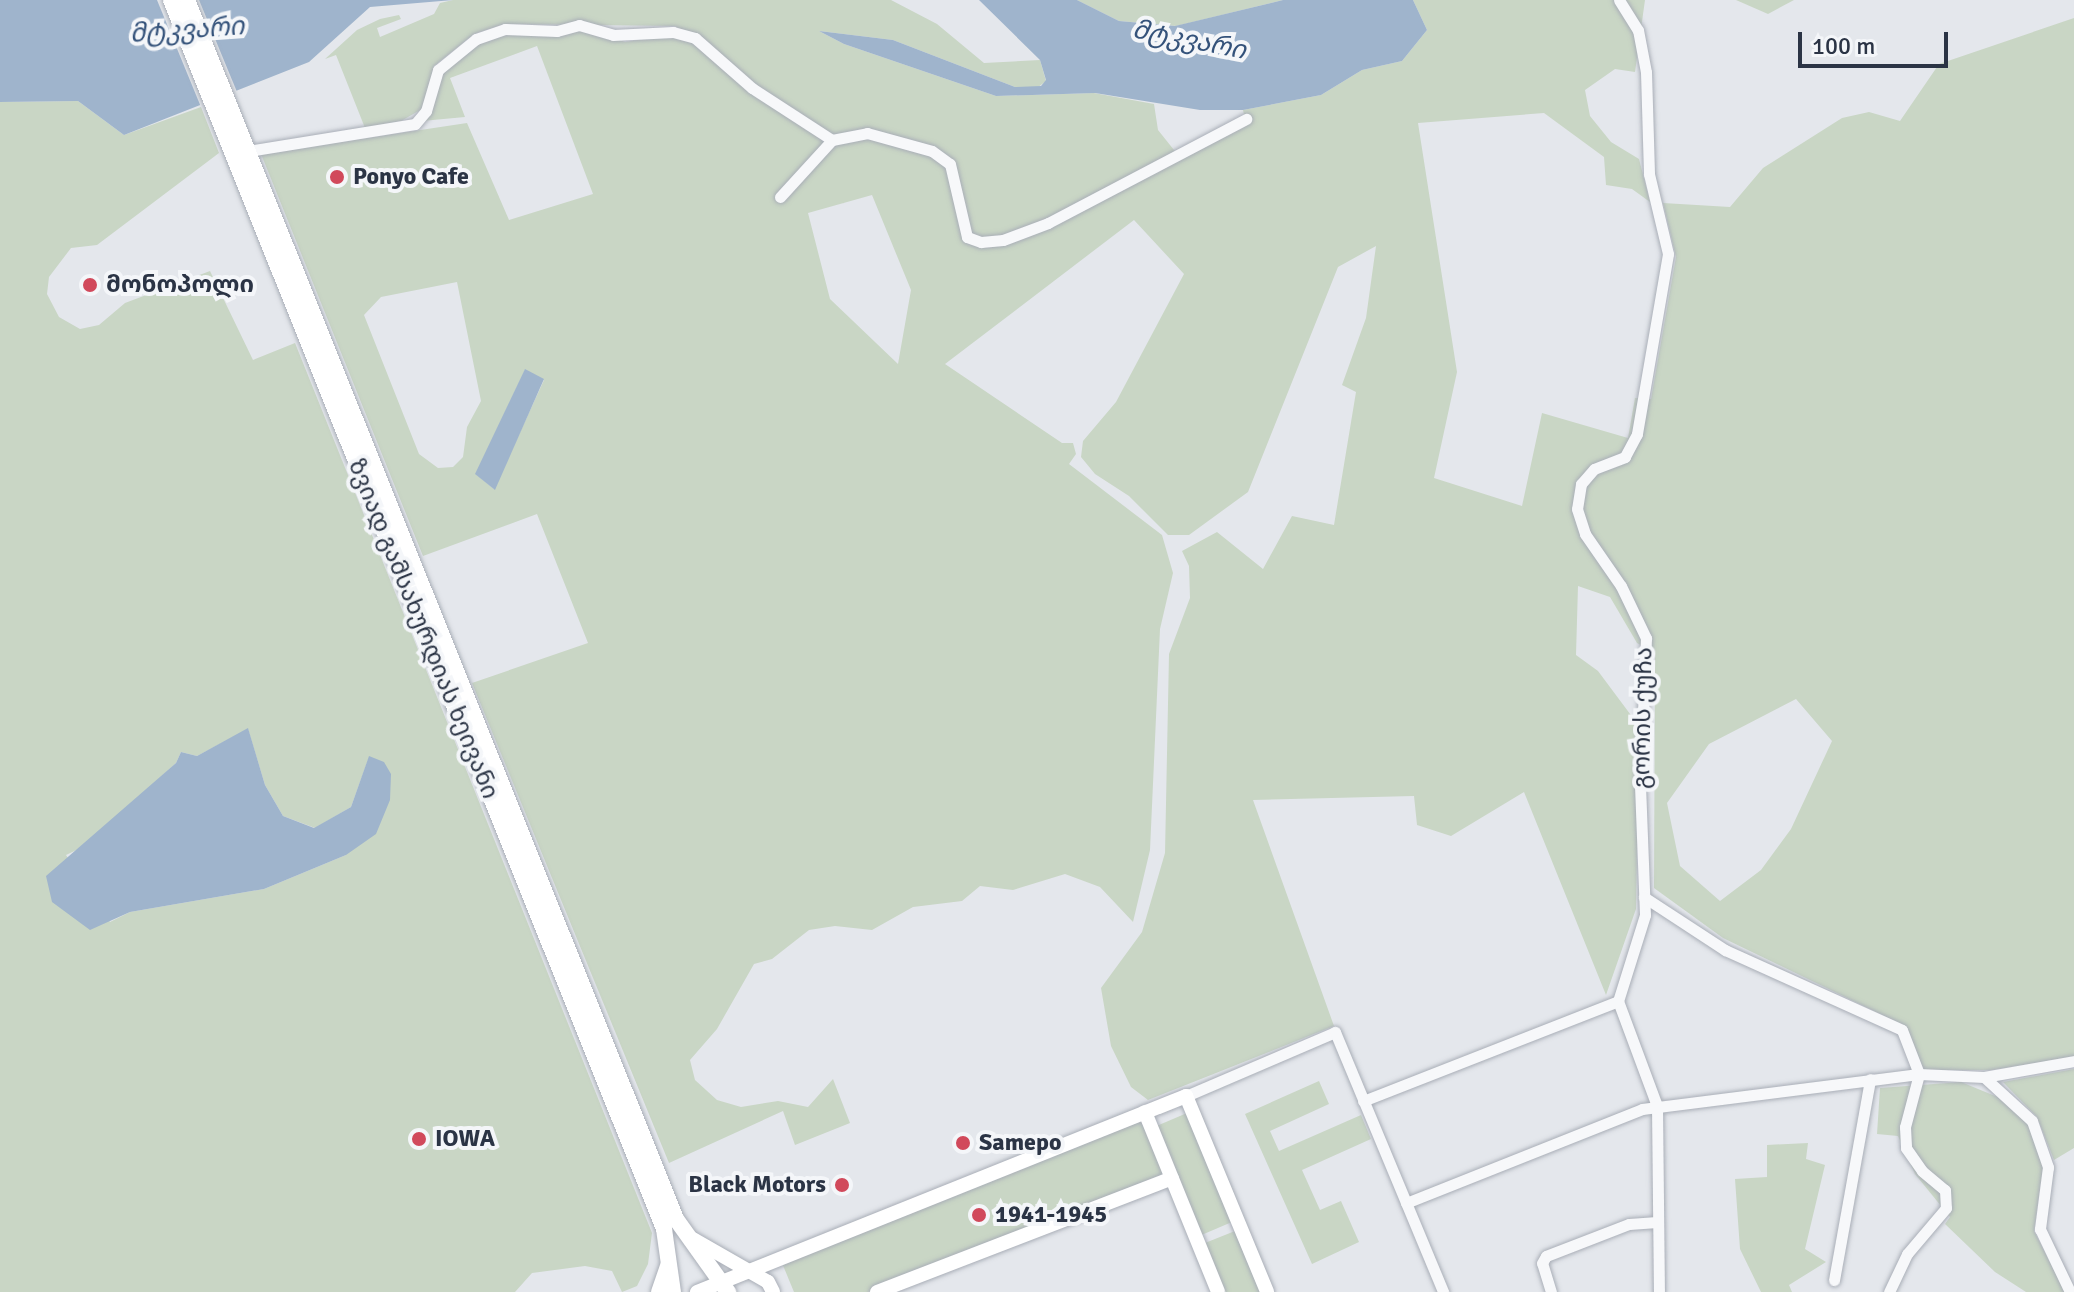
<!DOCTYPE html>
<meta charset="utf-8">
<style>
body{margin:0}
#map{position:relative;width:2074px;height:1292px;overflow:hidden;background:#e4e7ec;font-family:Signika,"Noto Sans Georgian",sans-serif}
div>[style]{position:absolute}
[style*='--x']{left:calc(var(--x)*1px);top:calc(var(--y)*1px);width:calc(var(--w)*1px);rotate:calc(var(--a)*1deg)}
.green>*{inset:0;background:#c9d6c5;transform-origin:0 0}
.water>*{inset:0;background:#9fb4cc}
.pier>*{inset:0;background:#e4e7ec}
.roads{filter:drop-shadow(0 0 2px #a9aeb7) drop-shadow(0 0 2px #a9aeb7)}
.street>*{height:11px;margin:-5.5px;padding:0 5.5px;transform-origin:5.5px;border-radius:5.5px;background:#f7f8fa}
.secondary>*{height:14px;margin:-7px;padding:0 7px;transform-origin:7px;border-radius:7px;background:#fff}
.primary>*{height:16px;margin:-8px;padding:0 8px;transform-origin:8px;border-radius:8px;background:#fff}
.dots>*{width:22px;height:22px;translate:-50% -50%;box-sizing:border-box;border:4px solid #f4f6f9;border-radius:50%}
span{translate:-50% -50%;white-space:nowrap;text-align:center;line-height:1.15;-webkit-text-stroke:8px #f4f6f9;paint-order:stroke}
.poi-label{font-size:24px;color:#2b3445;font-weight:700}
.left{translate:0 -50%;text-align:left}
.right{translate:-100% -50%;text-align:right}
.street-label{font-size:24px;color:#2b3445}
.water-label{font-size:26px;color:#34527a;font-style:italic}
.scale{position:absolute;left:1798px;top:32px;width:150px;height:36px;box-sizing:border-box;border:4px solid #2b3445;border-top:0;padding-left:10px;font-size:24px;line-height:28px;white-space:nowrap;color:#2b3445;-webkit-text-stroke:6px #f4f6f9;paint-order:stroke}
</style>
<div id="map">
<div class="green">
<i style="clip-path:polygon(evenodd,453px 0,891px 0,937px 24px,984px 63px,1040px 60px,1046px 81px,1037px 88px,1015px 87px,893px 40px,819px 31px,844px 44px,996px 96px,1094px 93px,1154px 104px,1158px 130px,1178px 155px,1245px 119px,1243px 110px,1321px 95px,1362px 70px,1402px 61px,1427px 30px,1413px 0,1645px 0,1635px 72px,1615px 69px,1585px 90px,1590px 116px,1611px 142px,1639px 159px,1650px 202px,1632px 189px,1606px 185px,1604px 157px,1544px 113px,1418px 123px,1457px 372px,1434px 478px,1522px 506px,1542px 413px,1628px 438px,1635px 398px,1651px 399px,1676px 257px,1663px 203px,1730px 207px,1763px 168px,1842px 118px,1869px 112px,1900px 121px,1939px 64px,2074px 18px,2074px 1057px,1992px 1070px,1924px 1070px,1903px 1025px,1723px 938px,1654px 888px,1655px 653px,1637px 643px,1610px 597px,1578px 586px,1576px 655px,1598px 671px,1639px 726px,1636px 909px,1606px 995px,1524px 792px,1451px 836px,1417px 825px,1414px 796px,1253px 800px,1334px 1026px,1148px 1100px,1131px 1087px,1111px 1046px,1101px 988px,1142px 932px,1165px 853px,1169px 654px,1190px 598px,1189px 566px,1182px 551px,1217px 532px,1263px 569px,1292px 516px,1334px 525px,1356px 392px,1342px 385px,1366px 318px,1376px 246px,1338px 267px,1248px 492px,1189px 535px,1168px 535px,1129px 496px,1095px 474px,1081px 457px,1083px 441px,1116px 402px,1184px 274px,1134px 220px,945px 364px,1062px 443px,1073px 443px,1076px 454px,1069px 464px,1162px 535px,1173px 573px,1160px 629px,1150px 850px,1133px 922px,1100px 887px,1065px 874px,1013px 890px,980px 886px,962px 901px,913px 907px,872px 930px,835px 926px,809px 930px,772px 959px,754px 964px,717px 1029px,690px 1060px,695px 1080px,717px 1100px,741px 1107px,778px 1101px,808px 1107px,833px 1079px,850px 1123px,795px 1145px,783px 1111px,669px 1163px,472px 683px,588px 643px,537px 514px,423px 556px,261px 154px,467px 123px,509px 220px,593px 194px,537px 46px,450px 78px,465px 117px,422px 121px,434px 101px,440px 71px,471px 47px,501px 36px,583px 28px,625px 42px,670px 35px,696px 42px,717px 57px,696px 35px,674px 26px,504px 24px,474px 34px,434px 66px,422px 109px,401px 121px,365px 128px,336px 55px,325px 59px,357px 30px,380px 19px,399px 15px,401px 19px,377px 28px,380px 37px,434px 14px,440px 3px,453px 0,872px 195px,911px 290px,898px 364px,830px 299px,808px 213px,872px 195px,453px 0,457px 282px,481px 401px,467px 427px,463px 457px,453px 467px,438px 468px,419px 454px,364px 315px,381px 297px,457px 282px,453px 0,525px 370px,544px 380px,494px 489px,476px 474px,525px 370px,453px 0,1796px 699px,1832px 741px,1791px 829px,1761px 870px,1720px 901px,1680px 866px,1667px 803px,1709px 744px,1796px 699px)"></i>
<i style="clip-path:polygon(1077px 0,1283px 0,1176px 26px,1119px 21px)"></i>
<i style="clip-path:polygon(1736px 0,1794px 0,1768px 14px)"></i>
<i style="clip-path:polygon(evenodd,78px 101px,124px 135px,201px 107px,219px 153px,97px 245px,71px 248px,49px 277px,47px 294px,59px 317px,80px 329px,99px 325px,125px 303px,210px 271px,253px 360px,295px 343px,652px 1233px,648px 1264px,637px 1286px,622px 1292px,612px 1271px,585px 1266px,532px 1273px,515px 1292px,0 1292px,0 102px,78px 101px,248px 729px,265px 785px,283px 816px,315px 828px,351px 807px,369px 757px,346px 855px,264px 889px,130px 912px,110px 922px,66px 855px,85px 846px,176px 763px,181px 752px,197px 756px,248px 729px)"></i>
<i style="clip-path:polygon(2074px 1069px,2074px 1148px,2054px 1160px,2037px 1117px,2003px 1082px)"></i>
<i style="clip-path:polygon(1319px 1081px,1329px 1104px,1270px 1131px,1279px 1151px,1361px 1115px,1371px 1139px,1302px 1170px,1320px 1210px,1341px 1201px,1359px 1242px,1312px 1264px,1245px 1114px)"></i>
<i style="clip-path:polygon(1961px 1082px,2000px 1098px,2030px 1125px,2043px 1167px,2034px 1231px,2065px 1292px,2026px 1292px,1995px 1272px,1945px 1224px,1950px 1217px,1915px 1174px,1898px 1136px,1877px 1134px,1880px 1088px)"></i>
<i style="left:1187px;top:1113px;width:118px;height:35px;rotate:67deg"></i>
<i style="clip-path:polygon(1141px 1120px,1163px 1174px,868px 1292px,794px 1292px,782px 1263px)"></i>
<i style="clip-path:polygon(1808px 1143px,1806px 1159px,1825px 1165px,1805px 1249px,1826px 1262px,1789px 1285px,1792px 1292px,1761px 1292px,1740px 1249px,1735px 1179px,1767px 1177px,1767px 1145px)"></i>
<i style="clip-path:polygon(1235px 1231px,1260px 1292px,1225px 1292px,1205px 1243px)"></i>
</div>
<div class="water">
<i style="clip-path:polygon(0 0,453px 0,370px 7px,309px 62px,124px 135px,78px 101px,0 102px)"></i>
<i style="clip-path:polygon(979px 0,1077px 0,1119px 21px,1175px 26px,1283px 0,1413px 0,1427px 30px,1402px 61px,1362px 70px,1321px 95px,1243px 110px,1200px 110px,1095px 93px,996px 96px,844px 44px,819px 31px,893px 40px,1015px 87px,1041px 86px,1046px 80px,1040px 60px)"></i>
<i style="clip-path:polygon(525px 369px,544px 379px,495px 490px,475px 474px)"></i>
<i style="clip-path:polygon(248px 728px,265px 785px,283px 816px,314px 828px,351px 807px,369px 756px,384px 762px,391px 774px,390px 800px,376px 834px,346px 855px,264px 889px,130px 912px,90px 930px,52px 902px,46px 876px,176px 763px,181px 752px,197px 756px)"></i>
</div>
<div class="pier">
<i style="clip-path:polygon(157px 0,199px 0,237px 92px,201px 107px)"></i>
</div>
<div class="roads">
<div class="street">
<i style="--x:1619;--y:0;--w:36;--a:58"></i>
<i style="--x:1638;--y:30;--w:43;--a:79.2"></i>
<i style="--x:1646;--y:72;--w:102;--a:88.3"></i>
<i style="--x:1649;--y:174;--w:82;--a:76.6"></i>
<i style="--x:1668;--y:254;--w:183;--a:99.8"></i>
<i style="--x:1637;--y:434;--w:26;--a:118"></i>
<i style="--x:1625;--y:457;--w:33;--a:159"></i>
<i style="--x:1594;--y:469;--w:20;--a:131"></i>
<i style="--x:1581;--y:484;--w:25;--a:99"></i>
<i style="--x:1577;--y:509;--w:26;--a:72"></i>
<i style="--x:1585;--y:534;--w:63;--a:55.3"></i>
<i style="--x:1621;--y:586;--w:58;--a:64.3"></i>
<i style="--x:1646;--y:638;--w:147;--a:92.3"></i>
<i style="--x:1640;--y:785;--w:130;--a:87.8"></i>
<i style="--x:1645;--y:915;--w:90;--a:107.4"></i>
<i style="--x:1618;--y:1001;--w:112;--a:69.6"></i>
<i style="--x:1657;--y:1106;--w:186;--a:89.4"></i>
<i style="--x:248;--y:151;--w:169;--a:-9.2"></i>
<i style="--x:415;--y:124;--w:17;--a:-50"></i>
<i style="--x:426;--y:111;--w:43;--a:-73.7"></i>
<i style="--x:438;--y:70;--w:49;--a:-39.2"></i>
<i style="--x:476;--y:39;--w:31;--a:-19"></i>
<i style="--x:505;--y:29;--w:52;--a:2.2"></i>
<i style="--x:557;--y:31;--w:23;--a:-15"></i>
<i style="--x:579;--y:25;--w:35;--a:16"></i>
<i style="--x:613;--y:35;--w:60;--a:-2.9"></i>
<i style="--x:673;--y:32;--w:23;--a:15"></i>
<i style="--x:695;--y:38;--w:76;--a:41.3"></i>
<i style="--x:752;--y:88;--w:95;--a:33"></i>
<i style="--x:780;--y:197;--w:77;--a:-47.6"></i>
<i style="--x:832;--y:140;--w:36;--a:-11"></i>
<i style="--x:867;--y:133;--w:67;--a:15.5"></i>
<i style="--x:932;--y:151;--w:22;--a:36"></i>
<i style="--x:950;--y:164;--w:75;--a:76.9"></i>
<i style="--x:967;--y:237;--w:15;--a:20"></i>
<i style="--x:981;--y:242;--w:22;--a:-5"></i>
<i style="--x:1003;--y:240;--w:48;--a:-20.7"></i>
<i style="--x:1048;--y:223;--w:224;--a:-27.7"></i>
<i style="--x:1644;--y:897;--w:97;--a:33.2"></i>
<i style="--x:1725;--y:950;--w:194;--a:24.3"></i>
<i style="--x:1902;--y:1030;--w:47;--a:68.9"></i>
<i style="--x:1919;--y:1074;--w:55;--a:104.8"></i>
<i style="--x:1905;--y:1127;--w:21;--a:87"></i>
<i style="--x:1906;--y:1148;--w:28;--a:55"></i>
<i style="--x:1922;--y:1171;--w:30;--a:40"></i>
<i style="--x:1945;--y:1190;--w:18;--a:87"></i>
<i style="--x:1946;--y:1208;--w:60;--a:130.3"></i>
<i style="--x:1907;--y:1254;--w:42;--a:115.3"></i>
<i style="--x:1984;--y:1077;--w:65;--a:42.5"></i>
<i style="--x:2032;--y:1121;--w:49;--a:70.8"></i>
<i style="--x:2048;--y:1167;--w:63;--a:97.4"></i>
<i style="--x:2040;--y:1229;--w:70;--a:64.5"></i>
<i style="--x:1186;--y:1096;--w:162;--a:-23.2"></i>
<i style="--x:1335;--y:1032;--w:282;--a:67.4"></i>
<i style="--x:1363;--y:1101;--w:274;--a:-21.4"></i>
<i style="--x:1406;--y:1203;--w:254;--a:-21.7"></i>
<i style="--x:1642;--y:1109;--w:279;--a:-7.2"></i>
<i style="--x:1919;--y:1074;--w:65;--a:2.6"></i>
<i style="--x:1984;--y:1077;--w:91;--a:-10.1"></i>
<i style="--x:1834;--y:1280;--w:204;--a:-79.8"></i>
<i style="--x:1551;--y:1292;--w:30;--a:-107"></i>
<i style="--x:1542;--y:1263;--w:8;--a:-60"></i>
<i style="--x:1546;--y:1256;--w:89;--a:-21.1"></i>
<i style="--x:1629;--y:1224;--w:28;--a:-4"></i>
</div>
<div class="secondary">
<i style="--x:1145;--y:1112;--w:194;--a:67.9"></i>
<i style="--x:693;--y:1239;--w:86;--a:29.8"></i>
<i style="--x:768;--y:1282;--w:11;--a:63"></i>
<i style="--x:658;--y:1292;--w:31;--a:-71"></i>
<i style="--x:697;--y:1292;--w:527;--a:-21.84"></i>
<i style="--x:1186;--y:1096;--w:212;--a:67.5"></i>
<i style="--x:877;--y:1292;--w:316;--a:-21.1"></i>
</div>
<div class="primary">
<i style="--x:171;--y:0;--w:1324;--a:68.14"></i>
<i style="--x:664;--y:1229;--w:64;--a:81.9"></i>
<i style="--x:187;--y:0;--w:1313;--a:68.14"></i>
<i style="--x:676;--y:1219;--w:90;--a:54.5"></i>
</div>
</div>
<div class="dots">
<i style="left:337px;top:177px;background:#d1495b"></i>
<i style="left:90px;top:285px;background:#d1495b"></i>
<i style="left:419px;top:1139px;background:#d1495b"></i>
<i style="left:963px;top:1143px;background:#d1495b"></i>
<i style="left:842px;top:1185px;background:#d1495b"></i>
<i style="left:979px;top:1215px;background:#d1495b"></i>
</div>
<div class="poi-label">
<span class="left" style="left:353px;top:177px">Ponyo Cafe</span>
<span class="left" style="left:106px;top:285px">მონოპოლი</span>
<span class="left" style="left:435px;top:1139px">IOWA</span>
<span class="left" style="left:979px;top:1143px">Samepo</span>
<span class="right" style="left:826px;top:1185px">Black Motors</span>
<span class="left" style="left:995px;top:1215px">1941-1945</span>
</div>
<div class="street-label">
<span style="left:423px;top:629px;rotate:68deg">ზვიად გამსახურდიას ხეივანი</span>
<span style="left:1643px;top:718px;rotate:-89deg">გორის ქუჩა</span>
</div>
<div class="water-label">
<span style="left:187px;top:31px;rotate:-4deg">მტკვარი</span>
<span style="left:1189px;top:41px;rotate:11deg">მტკვარი</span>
</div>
<div class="scale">100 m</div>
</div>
